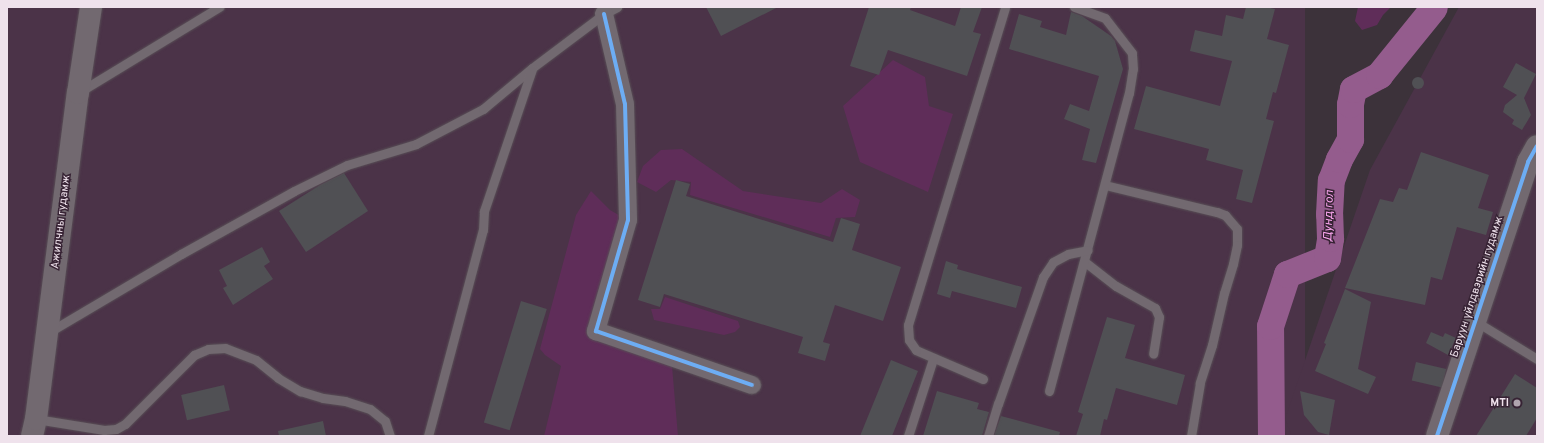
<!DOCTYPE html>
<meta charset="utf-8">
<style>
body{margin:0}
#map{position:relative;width:1544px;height:443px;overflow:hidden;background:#3c323a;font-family:Overpass,sans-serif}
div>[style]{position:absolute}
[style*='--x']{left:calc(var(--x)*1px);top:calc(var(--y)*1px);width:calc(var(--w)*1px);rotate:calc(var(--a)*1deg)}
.built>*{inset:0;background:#4b3348;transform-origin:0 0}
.green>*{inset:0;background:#5f2d59}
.river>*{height:27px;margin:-13.5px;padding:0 13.5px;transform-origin:13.5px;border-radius:13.5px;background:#945c8d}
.building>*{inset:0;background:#505054;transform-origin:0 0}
.round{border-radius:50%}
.roads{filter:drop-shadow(0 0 1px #584f56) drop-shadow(0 0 1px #584f56)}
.service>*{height:9px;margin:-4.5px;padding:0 4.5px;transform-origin:4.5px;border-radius:4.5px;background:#726970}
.minor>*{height:18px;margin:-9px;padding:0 9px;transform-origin:9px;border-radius:9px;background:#726970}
.tertiary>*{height:22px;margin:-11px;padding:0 11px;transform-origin:11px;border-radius:11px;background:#726970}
.secondary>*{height:22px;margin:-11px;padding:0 11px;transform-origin:11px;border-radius:11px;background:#726970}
.cycleway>*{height:4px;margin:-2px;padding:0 2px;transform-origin:2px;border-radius:2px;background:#6dadf4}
.dots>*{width:11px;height:11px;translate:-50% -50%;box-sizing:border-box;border:2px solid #372334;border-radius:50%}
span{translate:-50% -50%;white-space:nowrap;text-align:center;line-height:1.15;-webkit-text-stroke:3px #372334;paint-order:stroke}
.street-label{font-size:11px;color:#efe2ec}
.poi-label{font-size:11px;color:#efe2ec;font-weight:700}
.right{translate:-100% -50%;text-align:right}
.water-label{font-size:12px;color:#fda7f1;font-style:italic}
.frame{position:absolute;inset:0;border:8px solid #efe2ec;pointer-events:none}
</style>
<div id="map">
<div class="built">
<i style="left:7px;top:7px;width:1298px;height:429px"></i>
<i style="clip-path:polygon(1459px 7px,1537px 7px,1537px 436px,1292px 436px,1285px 419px,1370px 170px)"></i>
</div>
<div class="green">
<i style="clip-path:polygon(1358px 7px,1391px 7px,1383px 15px,1377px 25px,1362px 30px,1355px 21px)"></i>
<i style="clip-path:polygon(893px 60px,925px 77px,929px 106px,953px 114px,928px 192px,860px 162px,843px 106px)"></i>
<i style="clip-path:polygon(682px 149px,743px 191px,821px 203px,842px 189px,860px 200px,855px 217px,836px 218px,830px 237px,690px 195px,691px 182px,671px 180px,656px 192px,637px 182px,643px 166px,661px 150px)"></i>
<i style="clip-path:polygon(591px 191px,610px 210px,622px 217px,594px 332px,672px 366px,678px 436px,544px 436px,561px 366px,545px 355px,540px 349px,576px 215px)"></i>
<i style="clip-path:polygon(665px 297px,738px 321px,740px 327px,735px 332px,724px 335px,654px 320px,651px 309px,660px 309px)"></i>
</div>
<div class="river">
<i style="--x:1271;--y:436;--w:110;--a:-90.5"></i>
<i style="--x:1270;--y:326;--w:55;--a:-71.9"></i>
<i style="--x:1287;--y:274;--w:43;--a:-21.8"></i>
<i style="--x:1327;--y:258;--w:20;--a:-81"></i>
<i style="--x:1330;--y:238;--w:24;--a:-92"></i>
<i style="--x:1329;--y:214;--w:34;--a:-87"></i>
<i style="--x:1331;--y:180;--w:22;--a:-69"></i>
<i style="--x:1339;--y:159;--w:23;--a:-61"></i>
<i style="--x:1350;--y:139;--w:35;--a:-90"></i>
<i style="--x:1350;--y:104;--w:15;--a:-79"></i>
<i style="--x:1353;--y:89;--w:30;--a:-28"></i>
<i style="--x:1379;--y:75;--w:87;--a:-51"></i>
</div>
<div class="building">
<i style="clip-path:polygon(706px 7px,778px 7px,721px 36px)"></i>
<i style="clip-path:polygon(869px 7px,911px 7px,910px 10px,955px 26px,961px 7px,982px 7px,973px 32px,981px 34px,967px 76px,888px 50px,879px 75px,850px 66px)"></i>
<i style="clip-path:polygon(1246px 7px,1266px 7px,1275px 9px,1267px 39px,1289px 45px,1276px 93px,1273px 92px,1266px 119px,1274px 121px,1252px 203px,1236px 199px,1243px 170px,1206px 160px,1209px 149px,1134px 129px,1146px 86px,1220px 106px,1232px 61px,1190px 51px,1195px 30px,1222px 36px,1226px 15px,1243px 19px)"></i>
<i style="clip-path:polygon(1071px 12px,1082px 16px,1111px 36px,1115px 41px,1123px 69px,1096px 163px,1082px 160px,1090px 129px,1064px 119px,1070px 104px,1089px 111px,1099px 76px,1009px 49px,1019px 14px,1042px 21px,1040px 27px,1066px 35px)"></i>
<i style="clip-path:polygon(1516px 63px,1536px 74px,1524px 98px,1531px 115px,1522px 130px,1512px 124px,1514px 120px,1503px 112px,1505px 105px,1517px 95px,1503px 87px)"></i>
<i class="round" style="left:1412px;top:77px;width:12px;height:12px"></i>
<i style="clip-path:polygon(1421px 152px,1489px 175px,1478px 208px,1493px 212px,1486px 235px,1457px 227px,1442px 280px,1431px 277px,1425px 305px,1345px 288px,1380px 199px,1393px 202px,1399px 188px,1407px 190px)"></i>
<i style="clip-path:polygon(344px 173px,368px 211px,306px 252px,279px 211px,320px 185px)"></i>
<i style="clip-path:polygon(676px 180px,690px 184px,686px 196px,833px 242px,841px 218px,860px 224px,852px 250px,901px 267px,883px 321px,835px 305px,823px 342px,830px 344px,825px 361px,798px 353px,803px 337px,664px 294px,660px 307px,638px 300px)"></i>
<i style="clip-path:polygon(262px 247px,270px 262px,264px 266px,273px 279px,233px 305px,223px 288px,227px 286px,219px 270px)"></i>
<i style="clip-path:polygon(946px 261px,958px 265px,957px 269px,1022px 287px,1016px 308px,952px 291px,950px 298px,937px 294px)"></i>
<i style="clip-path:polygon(1345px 289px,1371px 302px,1358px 369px,1376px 377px,1368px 394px,1315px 371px,1326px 344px,1324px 343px)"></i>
<i style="left:521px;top:301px;width:27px;height:127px;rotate:17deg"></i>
<i style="clip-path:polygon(1107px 317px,1135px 325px,1125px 358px,1185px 375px,1177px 405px,1116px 388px,1107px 420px,1104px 419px,1100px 436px,1076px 436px,1083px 414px,1078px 412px)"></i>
<i style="clip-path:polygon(1431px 332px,1443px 337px,1445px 333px,1456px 338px,1448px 355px,1426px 343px)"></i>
<i style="clip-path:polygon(891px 360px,918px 371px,892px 436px,860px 436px)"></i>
<i style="left:1416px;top:362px;width:31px;height:19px;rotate:13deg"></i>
<i style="clip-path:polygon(1515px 374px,1537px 388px,1537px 418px,1526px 436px,1476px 436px)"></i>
<i style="left:224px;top:385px;width:26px;height:44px;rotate:77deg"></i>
<i style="clip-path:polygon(937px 391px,979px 403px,977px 409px,989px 412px,982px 436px,923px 436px)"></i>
<i style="clip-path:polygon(1300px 391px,1335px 400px,1329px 435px,1318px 432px,1304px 415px)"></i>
<i style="clip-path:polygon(1001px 416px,1060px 432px,1059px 436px,994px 436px)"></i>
<i style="clip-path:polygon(323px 421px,326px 436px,279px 436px,278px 431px)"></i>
</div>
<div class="roads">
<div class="service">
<i style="--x:81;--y:91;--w:162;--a:-31.3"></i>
<i style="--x:1105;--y:185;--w:115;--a:13.6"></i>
<i style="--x:1217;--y:212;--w:9;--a:21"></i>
<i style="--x:1225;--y:215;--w:18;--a:49"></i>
<i style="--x:1237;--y:229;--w:16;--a:90"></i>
<i style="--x:1237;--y:245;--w:19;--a:102"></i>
<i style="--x:1233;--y:264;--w:30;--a:107"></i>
<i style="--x:1224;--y:293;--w:53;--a:103"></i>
<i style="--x:1212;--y:345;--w:40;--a:108"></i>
<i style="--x:1200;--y:383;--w:54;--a:99.6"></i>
<i style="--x:1085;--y:262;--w:39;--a:38"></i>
<i style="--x:1116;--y:286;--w:45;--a:29.4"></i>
<i style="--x:1155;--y:308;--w:10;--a:66"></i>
<i style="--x:1159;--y:317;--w:37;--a:99"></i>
<i style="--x:1475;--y:321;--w:73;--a:31.5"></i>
<i style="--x:49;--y:332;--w:153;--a:-30.6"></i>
<i style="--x:181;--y:254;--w:129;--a:-29.1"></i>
<i style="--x:294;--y:191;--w:59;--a:-26.1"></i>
<i style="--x:347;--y:165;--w:72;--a:-16.9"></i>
<i style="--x:416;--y:144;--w:76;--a:-27.6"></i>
<i style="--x:483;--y:109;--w:64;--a:-39.9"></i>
<i style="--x:532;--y:68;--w:90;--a:-36.9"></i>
<i style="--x:604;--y:14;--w:15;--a:-28"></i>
<i style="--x:983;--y:379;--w:73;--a:-156.6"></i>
<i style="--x:916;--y:350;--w:12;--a:-125"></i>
<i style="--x:909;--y:340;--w:15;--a:-94"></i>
<i style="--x:908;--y:325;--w:332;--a:-73"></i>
<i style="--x:1049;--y:391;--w:309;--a:-75"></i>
<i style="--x:1129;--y:93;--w:24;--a:-81"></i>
<i style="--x:1133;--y:69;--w:16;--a:-94"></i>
<i style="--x:1132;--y:53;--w:44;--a:-127.6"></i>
<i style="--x:1105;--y:18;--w:33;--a:-160"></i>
<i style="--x:36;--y:419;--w:69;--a:9.2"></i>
<i style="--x:104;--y:430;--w:12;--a:-5"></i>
<i style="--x:116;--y:429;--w:10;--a:-29"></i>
<i style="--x:125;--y:424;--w:98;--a:-45"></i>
<i style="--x:194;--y:355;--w:15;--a:-23"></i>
<i style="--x:208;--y:349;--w:17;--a:-3"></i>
<i style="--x:225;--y:348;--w:33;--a:21"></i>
<i style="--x:256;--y:360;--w:28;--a:39"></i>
<i style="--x:278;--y:378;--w:26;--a:31"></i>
<i style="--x:300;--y:391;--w:24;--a:17"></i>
<i style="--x:323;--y:398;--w:22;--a:8"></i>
<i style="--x:345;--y:401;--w:26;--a:18"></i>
<i style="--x:370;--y:409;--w:19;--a:39"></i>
<i style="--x:385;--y:421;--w:16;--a:72"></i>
<i style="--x:428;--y:436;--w:213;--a:-75.1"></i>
<i style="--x:483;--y:230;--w:19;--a:-87"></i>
<i style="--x:484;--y:211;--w:150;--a:-71.3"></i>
<i style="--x:908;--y:436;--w:81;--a:-72"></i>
<i style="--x:988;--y:436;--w:34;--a:-73"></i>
<i style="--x:998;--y:404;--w:135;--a:-70.5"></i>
<i style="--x:1043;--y:277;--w:18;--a:-56"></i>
<i style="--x:1053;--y:262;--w:17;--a:-28"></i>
<i style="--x:1068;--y:254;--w:20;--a:-11"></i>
</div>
<div class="minor">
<i style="--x:604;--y:14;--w:92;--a:76.9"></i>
<i style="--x:625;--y:104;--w:116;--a:88.5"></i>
<i style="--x:628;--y:220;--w:116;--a:106.1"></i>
<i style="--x:596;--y:331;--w:165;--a:19.1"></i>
</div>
<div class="tertiary">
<i style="--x:1437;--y:436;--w:289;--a:-71.6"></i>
<i style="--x:1528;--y:162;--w:18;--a:-61"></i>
</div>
<div class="secondary">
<i style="--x:32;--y:436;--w:17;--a:-77"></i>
<i style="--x:36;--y:419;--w:329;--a:-82.7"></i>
<i style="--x:78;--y:93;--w:87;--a:-81.4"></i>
</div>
</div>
<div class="cycleway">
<i style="--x:604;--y:14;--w:92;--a:76.9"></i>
<i style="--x:625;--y:104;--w:116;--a:88.5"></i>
<i style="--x:628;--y:220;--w:116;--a:106.1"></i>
<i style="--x:596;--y:331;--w:165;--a:19.1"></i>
<i style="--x:1437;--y:436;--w:289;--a:-71.6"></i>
<i style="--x:1528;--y:162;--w:18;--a:-61"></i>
</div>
<div class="dots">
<i style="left:1517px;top:403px;background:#b0a4ae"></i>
</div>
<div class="street-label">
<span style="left:61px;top:222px;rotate:-83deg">Ажилчны гудамж</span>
<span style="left:1477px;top:287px;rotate:-72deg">Баруун үйлдвэрийн гудамж</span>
</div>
<div class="poi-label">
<span class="right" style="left:1509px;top:403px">MTI</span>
</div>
<div class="water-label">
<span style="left:1330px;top:216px;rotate:-88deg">Дунд гол</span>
</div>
<div class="frame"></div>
</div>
